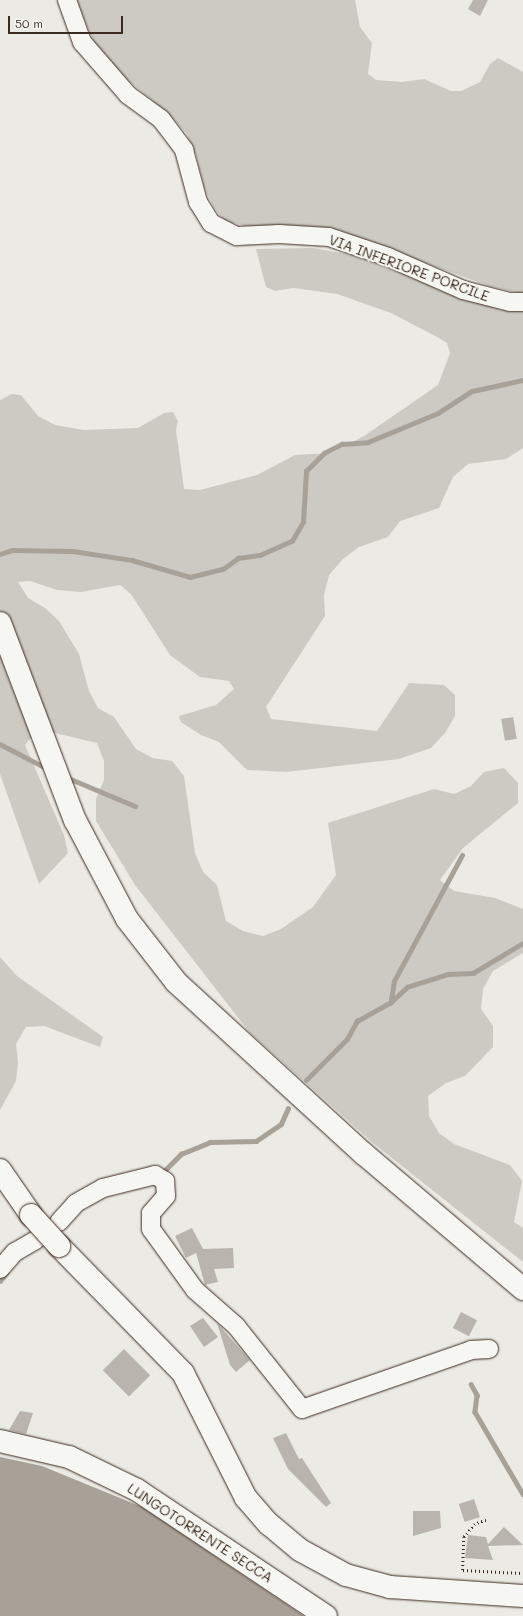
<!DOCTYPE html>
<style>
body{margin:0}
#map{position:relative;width:523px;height:1616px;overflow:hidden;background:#ebeae5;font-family:Mali,sans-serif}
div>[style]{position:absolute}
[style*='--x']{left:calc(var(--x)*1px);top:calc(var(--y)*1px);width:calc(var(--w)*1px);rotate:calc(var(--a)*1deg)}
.green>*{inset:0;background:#cdcac4}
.water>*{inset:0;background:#a8a198}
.stream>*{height:4.5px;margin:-2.25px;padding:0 2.25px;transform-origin:2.25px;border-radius:2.25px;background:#a8a198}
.building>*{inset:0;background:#bab4ae;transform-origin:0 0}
.path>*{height:2.5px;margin-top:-1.25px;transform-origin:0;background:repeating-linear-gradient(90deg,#3b2a1e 0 1px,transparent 0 4px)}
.roads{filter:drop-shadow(0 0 1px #3b2a1e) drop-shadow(0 0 1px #3b2a1e)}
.minor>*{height:18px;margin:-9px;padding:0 9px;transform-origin:9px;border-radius:9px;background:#f6f6f2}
.major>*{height:22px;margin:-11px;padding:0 11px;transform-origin:11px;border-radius:11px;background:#f6f6f2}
.highway>*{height:22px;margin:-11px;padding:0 11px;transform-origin:11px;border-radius:11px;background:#f6f6f2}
.bridges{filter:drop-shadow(0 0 1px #3b2a1e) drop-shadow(0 0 1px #3b2a1e)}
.highway-bridge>*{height:22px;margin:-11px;padding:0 11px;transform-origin:11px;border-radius:11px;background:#f6f6f2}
span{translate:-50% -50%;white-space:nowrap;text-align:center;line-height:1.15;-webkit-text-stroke:4px #f6f6f2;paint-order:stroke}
.street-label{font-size:14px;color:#3b2a1e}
.scale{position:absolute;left:8px;top:16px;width:115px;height:18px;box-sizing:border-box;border:2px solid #3b2a1e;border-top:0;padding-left:5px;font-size:12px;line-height:14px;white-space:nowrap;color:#3b2a1e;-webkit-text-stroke:3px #f6f6f2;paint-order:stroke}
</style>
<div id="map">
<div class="green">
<i style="clip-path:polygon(75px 0,355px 0,360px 27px,372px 43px,368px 74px,376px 80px,402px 82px,424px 79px,451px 91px,461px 91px,480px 82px,490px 64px,498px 58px,523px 72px,523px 294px,489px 286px,337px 231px,246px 226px,225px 221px,213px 206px,204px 187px,196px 155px,187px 134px,170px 115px,118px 72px,97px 48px)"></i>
<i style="clip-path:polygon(313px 248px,352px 255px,500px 310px,523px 310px,523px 448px,506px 459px,468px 464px,453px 477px,439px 508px,400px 521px,388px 537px,359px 547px,343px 559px,329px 575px,324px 595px,325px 616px,266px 707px,271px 719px,377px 731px,409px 683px,444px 685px,455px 695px,455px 716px,445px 733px,431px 748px,399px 759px,286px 772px,247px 770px,219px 742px,201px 735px,181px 722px,179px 716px,216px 705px,234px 689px,229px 681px,200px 677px,170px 655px,131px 594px,120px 585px,81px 592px,57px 590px,30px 581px,18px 582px,28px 598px,45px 608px,59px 621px,79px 654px,89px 691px,98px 708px,114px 717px,136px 749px,153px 758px,172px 761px,184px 776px,195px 853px,203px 872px,217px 885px,226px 921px,243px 931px,263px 936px,281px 929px,313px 907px,336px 875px,328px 823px,434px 789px,454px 794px,471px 786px,484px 772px,504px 768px,518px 783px,518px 803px,463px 848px,440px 880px,454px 891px,495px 898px,523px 909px,523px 953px,493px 971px,483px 989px,481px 1009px,493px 1026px,493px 1047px,465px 1076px,446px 1083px,428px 1096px,429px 1116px,439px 1133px,454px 1144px,510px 1165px,522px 1181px,514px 1222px,523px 1228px,523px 1262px,373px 1143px,250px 1033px,135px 885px,96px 821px,96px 799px,104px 780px,104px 761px,97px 743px,38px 729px,25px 745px,64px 835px,68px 853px,39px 884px,0 774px,0 400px,12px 394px,21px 395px,38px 416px,55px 425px,84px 430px,138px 428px,164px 413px,173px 412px,178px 421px,176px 430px,184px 489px,200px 490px,257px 475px,295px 455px,332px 453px,364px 436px,438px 385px,450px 353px,447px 343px,439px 338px,391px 313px,337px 294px,294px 288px,275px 291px,266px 287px,256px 249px)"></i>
<i style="clip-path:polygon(0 957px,17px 976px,103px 1037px,100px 1047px,44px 1026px,26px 1027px,16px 1044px,18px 1062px,16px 1081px,0 1110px)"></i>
</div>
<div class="water">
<i style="clip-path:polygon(0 1457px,42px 1466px,142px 1507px,304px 1616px,0 1616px)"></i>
</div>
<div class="stream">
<i style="--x:0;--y:554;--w:13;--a:-18"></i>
<i style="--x:12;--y:550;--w:61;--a:0.9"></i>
<i style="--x:73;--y:551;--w:60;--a:8.7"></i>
<i style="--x:132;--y:560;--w:60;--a:16.3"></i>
<i style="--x:190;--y:577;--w:34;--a:-14"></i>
<i style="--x:223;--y:569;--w:19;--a:-36"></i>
<i style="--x:238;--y:558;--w:22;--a:-8"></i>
<i style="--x:260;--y:555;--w:35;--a:-24"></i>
<i style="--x:292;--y:541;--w:22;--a:-60"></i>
<i style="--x:303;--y:522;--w:51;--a:-86.6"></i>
<i style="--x:306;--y:471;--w:25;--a:-45"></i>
<i style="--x:324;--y:453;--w:20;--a:-27"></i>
<i style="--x:342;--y:444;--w:26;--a:-4"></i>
<i style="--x:368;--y:442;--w:76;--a:-22.5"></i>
<i style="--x:438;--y:413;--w:40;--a:-32.9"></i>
<i style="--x:472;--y:391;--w:52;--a:-12.2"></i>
<i style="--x:0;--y:744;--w:54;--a:27.5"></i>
<i style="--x:66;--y:777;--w:75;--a:22.8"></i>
<i style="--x:391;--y:1000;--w:19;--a:-81"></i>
<i style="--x:394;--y:981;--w:143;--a:-61.6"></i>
<i style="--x:306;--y:1080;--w:58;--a:-45"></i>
<i style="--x:347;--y:1039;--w:21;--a:-61"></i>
<i style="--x:357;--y:1021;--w:38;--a:-29"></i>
<i style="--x:390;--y:1003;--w:23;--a:-43"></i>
<i style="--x:407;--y:987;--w:43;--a:-17.6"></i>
<i style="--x:448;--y:974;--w:25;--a:-2"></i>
<i style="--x:473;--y:973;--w:58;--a:-31"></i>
<i style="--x:160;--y:1175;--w:30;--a:-45"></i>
<i style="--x:181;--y:1154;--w:31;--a:-22"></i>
<i style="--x:210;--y:1142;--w:46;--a:-1.2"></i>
<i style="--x:256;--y:1141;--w:30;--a:-34"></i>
<i style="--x:281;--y:1124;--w:17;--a:-66"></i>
<i style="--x:0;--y:1281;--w:10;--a:-53"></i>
<i style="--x:471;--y:1384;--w:13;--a:61"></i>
<i style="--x:477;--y:1395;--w:17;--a:97"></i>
<i style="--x:475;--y:1412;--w:95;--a:59.7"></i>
</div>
<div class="building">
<i style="clip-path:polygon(473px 0,488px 0,480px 16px,468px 9px)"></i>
<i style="left:513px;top:717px;width:22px;height:12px;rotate:80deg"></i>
<i style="clip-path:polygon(192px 1228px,203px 1249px,233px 1248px,234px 1268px,214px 1269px,218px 1282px,205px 1285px,196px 1253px,186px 1258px,175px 1236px)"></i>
<i style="left:461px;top:1312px;width:18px;height:18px;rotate:27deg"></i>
<i style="clip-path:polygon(203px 1318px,218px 1337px,204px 1347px,190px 1326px)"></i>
<i style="clip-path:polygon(217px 1323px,250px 1360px,236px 1372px,230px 1365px)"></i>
<i style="left:124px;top:1349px;width:37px;height:30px;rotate:45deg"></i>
<i style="clip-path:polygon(20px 1411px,33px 1413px,26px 1434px,9px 1430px)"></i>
<i style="clip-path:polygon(286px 1433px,299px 1459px,302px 1458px,331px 1503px,326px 1507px,288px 1469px,273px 1438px)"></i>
<i style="left:474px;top:1499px;width:19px;height:16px;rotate:72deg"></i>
<i style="clip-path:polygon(413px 1511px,440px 1511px,441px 1528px,413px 1536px)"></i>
<i style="clip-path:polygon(504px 1527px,523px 1545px,488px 1546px,493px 1560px,465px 1558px,468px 1535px,486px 1537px,488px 1544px)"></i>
</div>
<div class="path">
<i style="--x:486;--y:1520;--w:12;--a:160"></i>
<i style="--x:475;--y:1524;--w:17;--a:130"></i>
<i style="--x:464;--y:1537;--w:33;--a:92"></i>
<i style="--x:463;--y:1570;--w:60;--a:2.9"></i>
</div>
<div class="roads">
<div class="minor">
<i style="--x:67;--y:0;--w:45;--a:70.3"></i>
<i style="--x:82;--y:42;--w:70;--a:49"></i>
<i style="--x:128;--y:95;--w:41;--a:36"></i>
<i style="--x:161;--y:119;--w:39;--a:53"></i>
<i style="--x:184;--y:150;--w:54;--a:74.9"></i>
<i style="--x:198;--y:202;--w:25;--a:58"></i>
<i style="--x:211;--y:223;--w:29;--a:27"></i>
<i style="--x:237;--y:236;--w:42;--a:-2.7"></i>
<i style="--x:279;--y:234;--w:50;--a:3.4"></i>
<i style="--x:329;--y:237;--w:62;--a:18.7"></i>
<i style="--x:388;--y:257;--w:82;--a:23.7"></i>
<i style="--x:463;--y:290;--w:49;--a:14.3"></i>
<i style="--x:510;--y:302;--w:13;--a:0"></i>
<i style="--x:59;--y:1222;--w:25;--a:-48"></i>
<i style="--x:76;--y:1203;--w:31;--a:-29"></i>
<i style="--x:103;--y:1188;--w:54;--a:-14"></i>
<i style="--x:155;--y:1175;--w:12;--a:31"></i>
<i style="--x:165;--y:1181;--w:15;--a:86"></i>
<i style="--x:166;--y:1196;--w:23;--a:131"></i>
<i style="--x:151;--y:1213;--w:16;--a:90"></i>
<i style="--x:151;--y:1229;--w:75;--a:54.2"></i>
<i style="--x:195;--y:1290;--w:55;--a:41.3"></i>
<i style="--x:236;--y:1326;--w:106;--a:51.5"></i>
<i style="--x:302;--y:1409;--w:179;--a:-19.2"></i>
<i style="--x:471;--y:1350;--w:18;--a:-3"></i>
<i style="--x:0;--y:1269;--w:23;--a:-49"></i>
<i style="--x:15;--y:1252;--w:24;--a:-30"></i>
</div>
<div class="major">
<i style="--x:0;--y:1441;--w:71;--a:13.1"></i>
<i style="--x:69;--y:1457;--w:76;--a:25.9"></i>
<i style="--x:137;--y:1490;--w:227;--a:33.7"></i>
</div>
<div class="highway">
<i style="--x:0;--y:623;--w:211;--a:69.2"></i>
<i style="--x:75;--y:820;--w:112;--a:62.3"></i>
<i style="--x:127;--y:919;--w:80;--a:52.1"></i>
<i style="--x:176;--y:982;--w:255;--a:42.5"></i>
<i style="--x:364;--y:1154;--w:209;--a:40.3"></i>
<i style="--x:0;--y:1170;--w:55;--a:55.4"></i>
<i style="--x:59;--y:1246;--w:177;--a:45.7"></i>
<i style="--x:183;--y:1373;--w:140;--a:63.3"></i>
<i style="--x:246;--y:1498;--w:35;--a:49"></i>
<i style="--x:269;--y:1524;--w:40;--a:40"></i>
<i style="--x:300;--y:1550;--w:52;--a:28.5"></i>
<i style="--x:346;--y:1575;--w:46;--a:15.3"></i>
<i style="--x:390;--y:1587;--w:133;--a:3.9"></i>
</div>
</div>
<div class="bridges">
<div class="highway-bridge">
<i style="--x:31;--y:1215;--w:42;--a:47.9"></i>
</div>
</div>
<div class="street-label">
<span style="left:409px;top:268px;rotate:20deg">VIA INFERIORE PORCILE</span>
<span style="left:200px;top:1533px;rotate:33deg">LUNGOTORRENTE SECCA</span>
</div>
<div class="scale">50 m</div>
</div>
